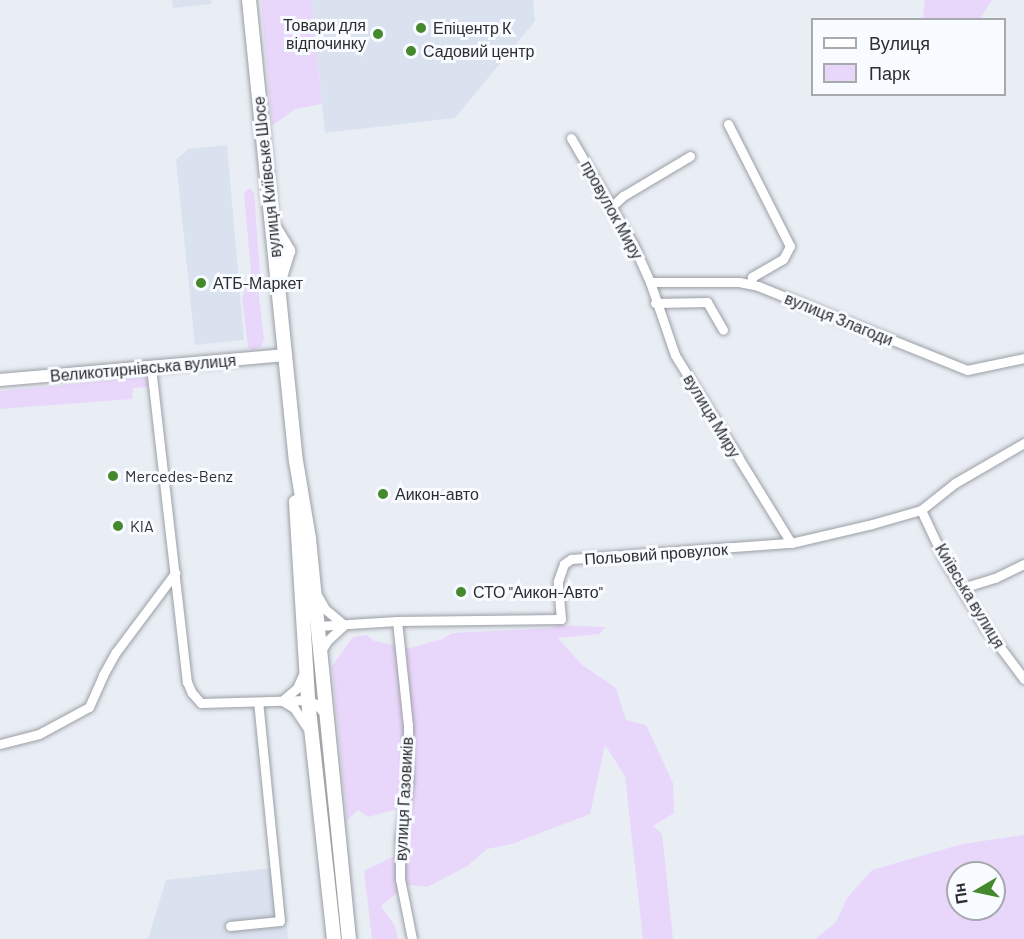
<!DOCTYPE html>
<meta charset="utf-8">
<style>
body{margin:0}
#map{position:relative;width:1024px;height:939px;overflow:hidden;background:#e9eef5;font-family:Barlow,sans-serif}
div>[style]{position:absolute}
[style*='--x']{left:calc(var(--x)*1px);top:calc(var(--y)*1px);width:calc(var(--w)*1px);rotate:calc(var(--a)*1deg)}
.built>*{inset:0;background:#dae2ef}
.green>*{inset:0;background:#e9d7fb}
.roads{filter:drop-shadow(0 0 2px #9b9fa5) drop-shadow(0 0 2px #9b9fa5)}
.minor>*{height:9px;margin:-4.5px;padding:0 4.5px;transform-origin:4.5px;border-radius:4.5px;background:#fff}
.major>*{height:12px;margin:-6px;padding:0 6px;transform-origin:6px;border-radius:6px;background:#fff}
.highway>*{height:14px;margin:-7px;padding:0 7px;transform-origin:7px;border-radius:7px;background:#fff}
.dots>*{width:16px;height:16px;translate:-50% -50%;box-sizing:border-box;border:3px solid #f8fbff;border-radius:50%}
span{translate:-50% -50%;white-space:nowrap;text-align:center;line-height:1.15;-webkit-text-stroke:6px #f8fbff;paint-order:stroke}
.poi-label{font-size:16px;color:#2d2e31}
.right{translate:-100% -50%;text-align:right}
.left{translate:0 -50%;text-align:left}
.street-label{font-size:16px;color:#2d2e31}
.legend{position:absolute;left:811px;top:18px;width:195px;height:78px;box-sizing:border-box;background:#f8fbff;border:2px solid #a7a9ad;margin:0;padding:8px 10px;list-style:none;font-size:18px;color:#2d2e31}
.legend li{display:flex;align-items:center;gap:12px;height:30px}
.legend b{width:30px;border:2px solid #a7a9ad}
.north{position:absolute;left:946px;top:861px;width:60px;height:60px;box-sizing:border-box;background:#f8fbff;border:2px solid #a7a9ad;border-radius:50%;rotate:261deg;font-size:16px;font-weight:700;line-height:24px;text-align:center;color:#2d2e31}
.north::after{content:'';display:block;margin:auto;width:21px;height:27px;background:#46882c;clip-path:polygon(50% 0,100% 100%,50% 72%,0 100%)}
</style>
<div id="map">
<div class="built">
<i style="clip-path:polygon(172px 0,211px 0,212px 4px,173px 8px)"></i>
<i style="clip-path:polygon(312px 0,533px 0,535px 21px,455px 118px,325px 133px)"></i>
<i style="clip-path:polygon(227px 145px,244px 340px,195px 345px,176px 160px,188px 149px)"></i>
<i style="clip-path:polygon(281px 867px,288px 939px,148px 939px,166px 880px)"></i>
</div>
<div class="green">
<i style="clip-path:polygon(261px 0,312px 0,322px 104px,295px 109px,272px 126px)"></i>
<i style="clip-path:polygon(925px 0,992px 0,979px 20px,925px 19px,923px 17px)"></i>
<i style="clip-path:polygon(250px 188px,254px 193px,260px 273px,258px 289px,264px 339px,261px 347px,253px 350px,248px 347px,242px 298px,251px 272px,244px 193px)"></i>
<i style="clip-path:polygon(148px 377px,149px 387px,133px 388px,132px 399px,0 409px,0 391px)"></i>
<i style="clip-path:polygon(557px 625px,605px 627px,600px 634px,558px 638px,581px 664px,616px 688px,626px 720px,646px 725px,673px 783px,674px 813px,653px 826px,662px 834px,673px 939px,643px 939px,625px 776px,605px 745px,590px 814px,512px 844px,487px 849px,466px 867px,427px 887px,407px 885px,381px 906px,395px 926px,398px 939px,372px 939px,364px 871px,407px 850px,412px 805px,368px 817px,358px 810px,347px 820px,332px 666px,353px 637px,367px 635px,374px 641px,409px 648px,443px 639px,452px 633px,551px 628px)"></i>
<i style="clip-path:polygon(evenodd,1024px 835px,1024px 939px,815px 939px,836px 922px,847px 898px,872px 870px,962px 844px,1024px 835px,958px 873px,994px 873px,994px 909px,958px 909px,958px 873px)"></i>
</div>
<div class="roads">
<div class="minor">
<i style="--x:728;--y:124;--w:137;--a:63.1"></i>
<i style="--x:790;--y:246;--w:15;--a:118"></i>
<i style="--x:783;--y:259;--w:36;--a:150"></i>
<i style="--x:752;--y:277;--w:7;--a:98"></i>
<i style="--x:571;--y:138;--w:123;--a:59.7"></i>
<i style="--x:633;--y:244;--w:42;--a:65.9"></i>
<i style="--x:650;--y:282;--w:77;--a:71.1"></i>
<i style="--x:675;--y:355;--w:221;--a:58.3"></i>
<i style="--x:611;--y:207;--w:16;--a:-43"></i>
<i style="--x:623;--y:196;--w:78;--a:-30.8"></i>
<i style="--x:650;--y:282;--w:89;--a:0"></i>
<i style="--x:739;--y:282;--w:19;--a:12"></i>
<i style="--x:758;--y:286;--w:225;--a:21.9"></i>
<i style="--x:967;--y:370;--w:58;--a:-11.9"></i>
<i style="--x:655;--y:303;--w:52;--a:-1.1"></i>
<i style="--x:707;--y:302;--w:32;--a:60"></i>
<i style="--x:151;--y:367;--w:317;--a:83.5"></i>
<i style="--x:187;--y:682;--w:12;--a:66"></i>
<i style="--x:192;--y:693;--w:13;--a:48"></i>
<i style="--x:201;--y:703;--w:107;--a:-1.6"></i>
<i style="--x:308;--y:700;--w:9;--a:27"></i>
<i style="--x:316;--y:704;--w:13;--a:48"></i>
<i style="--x:921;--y:510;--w:54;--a:64.9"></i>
<i style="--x:944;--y:559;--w:79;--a:58.9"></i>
<i style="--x:985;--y:627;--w:65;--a:53.1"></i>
<i style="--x:962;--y:588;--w:34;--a:-17"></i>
<i style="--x:995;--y:578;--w:32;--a:-26"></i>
<i style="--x:317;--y:595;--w:16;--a:60"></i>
<i style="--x:325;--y:609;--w:25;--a:40"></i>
<i style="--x:344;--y:625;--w:23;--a:137"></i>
<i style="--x:327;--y:641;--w:12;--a:121"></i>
<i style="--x:397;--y:621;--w:105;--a:84"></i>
<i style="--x:408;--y:725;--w:57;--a:90"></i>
<i style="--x:408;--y:782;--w:58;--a:98"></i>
<i style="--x:400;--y:839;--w:40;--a:90"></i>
<i style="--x:400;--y:879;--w:61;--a:78.7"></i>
<i style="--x:317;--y:626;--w:80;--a:-3.6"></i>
<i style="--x:397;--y:621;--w:164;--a:-0.7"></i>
<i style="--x:561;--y:619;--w:38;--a:-95"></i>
<i style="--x:558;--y:581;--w:18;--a:-71"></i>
<i style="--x:564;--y:564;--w:9;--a:-36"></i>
<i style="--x:571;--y:559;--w:221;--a:-4.2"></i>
<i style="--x:791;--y:543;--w:83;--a:-13.2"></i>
<i style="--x:872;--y:524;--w:51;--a:-15.9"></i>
<i style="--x:921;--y:510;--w:43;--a:-38.5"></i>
<i style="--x:955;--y:483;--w:80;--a:-30.1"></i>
<i style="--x:282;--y:701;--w:20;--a:-41"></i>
<i style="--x:297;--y:688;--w:20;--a:-66"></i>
<i style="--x:284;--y:702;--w:12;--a:31"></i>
<i style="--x:294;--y:708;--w:25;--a:56"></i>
<i style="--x:0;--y:744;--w:40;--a:-14.4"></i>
<i style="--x:39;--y:734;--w:57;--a:-28.4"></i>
<i style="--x:89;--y:707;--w:35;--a:-66"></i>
<i style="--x:103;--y:675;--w:26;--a:-61"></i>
<i style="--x:116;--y:652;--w:99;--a:-53.2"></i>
<i style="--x:230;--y:926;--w:50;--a:-5.7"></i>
<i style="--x:280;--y:921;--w:220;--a:-95.7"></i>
</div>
<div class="major">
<i style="--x:0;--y:380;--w:287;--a:-5"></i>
</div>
<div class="highway">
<i style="--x:249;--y:0;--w:463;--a:84.2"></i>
<i style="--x:296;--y:461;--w:79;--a:80.5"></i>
<i style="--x:309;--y:539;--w:402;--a:84.3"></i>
<i style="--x:275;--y:229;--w:26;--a:59"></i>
<i style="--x:288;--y:251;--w:28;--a:107"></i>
<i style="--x:296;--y:502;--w:198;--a:86.5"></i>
<i style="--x:308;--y:700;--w:240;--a:83.8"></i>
</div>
</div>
<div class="dots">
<i style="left:421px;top:28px;background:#46882c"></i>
<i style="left:378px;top:34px;background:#46882c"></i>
<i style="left:411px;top:51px;background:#46882c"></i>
<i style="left:201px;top:283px;background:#46882c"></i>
<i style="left:113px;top:476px;background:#46882c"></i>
<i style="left:383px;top:494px;background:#46882c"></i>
<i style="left:118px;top:526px;background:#46882c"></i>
<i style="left:461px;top:592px;background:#46882c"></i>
</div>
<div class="poi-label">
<span class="right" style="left:366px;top:34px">Товари для<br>відпочинку</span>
<span class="left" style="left:433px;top:28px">Епіцентр К</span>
<span class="left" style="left:423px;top:51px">Садовий центр</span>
<span class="left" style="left:213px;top:283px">АТБ-Маркет</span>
<span class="left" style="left:125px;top:476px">Mercedes-Benz</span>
<span class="left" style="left:395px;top:494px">Аикон-авто</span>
<span class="left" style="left:130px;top:526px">KIA</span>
<span class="left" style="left:473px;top:592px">СТО "Аикон-Авто"</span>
</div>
<div class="street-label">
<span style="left:267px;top:177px;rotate:-96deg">вулиця Київське Шосе</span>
<span style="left:612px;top:210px;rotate:61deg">провулок Миру</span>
<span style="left:839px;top:319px;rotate:22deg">вулиця Злагоди</span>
<span style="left:143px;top:368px;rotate:-5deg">Великотирнівська вулиця</span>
<span style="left:712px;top:416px;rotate:59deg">вулиця Миру</span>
<span style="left:656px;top:554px;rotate:-4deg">Польовий провулок</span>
<span style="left:970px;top:596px;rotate:59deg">Київська вулиця</span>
<span style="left:404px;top:799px;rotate:-87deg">вулиця Газовиків</span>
</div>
<ul class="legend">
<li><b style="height:8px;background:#fff"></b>Вулиця</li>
<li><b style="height:16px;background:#e9d7fb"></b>Парк</li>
</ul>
<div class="north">Пн</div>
</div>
